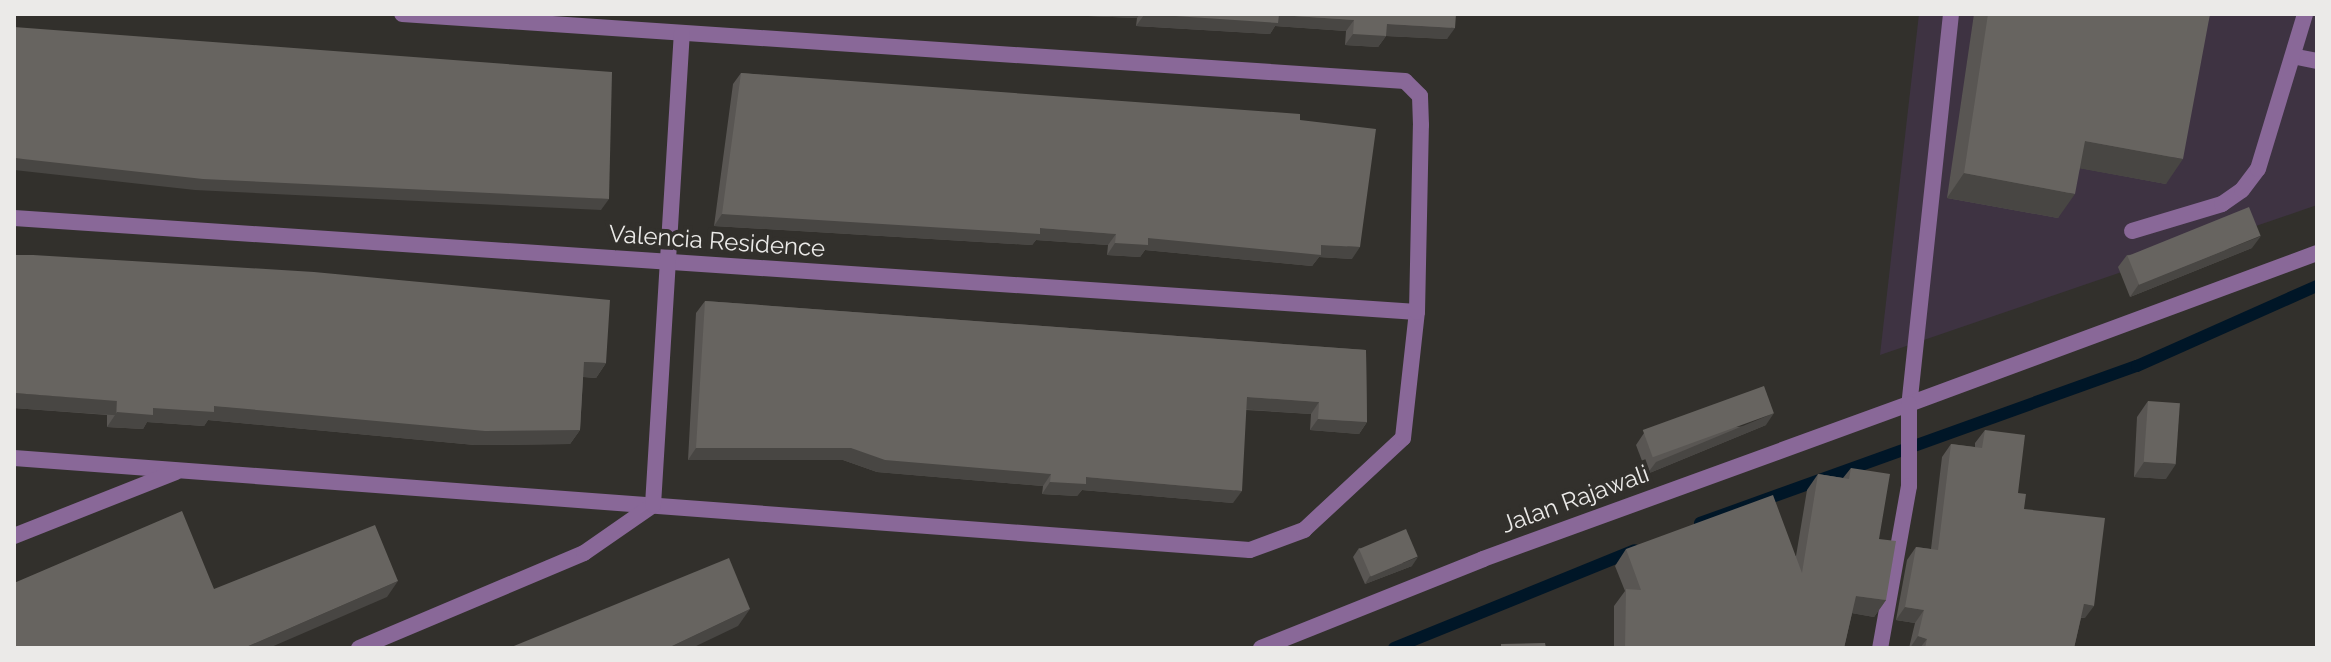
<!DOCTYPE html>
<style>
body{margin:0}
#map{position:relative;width:2331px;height:662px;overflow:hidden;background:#32302c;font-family:Raleway,sans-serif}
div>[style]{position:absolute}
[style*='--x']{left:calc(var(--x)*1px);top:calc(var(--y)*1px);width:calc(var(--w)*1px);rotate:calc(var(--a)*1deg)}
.industrial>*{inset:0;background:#3e3342}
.stream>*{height:12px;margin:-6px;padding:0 6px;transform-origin:6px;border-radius:6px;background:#001627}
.service>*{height:16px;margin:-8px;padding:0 8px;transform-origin:8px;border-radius:8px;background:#896898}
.minor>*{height:16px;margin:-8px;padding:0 8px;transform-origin:8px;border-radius:8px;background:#896898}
.tertiary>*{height:16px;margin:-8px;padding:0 8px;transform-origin:8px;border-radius:8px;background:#896898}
.wall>*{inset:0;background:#595653}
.shaded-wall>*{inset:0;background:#484643;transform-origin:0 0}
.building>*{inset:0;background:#676460;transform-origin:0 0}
span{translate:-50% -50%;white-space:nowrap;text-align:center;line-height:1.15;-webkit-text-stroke:8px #32302c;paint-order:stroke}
.street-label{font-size:24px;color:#ebeae8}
.frame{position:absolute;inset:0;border:16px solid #ebeae8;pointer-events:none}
</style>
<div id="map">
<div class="industrial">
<i style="clip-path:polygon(1919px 14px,2317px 14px,2317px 205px,1880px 355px)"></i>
</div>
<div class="stream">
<i style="--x:1700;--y:523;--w:464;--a:-19.8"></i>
<i style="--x:2137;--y:366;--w:197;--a:-24"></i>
<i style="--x:1394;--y:648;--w:260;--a:-22.1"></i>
</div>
<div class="service">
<i style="--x:2297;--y:57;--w:20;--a:11"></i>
<i style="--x:2132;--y:231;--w:94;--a:-16.7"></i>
<i style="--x:2222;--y:204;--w:24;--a:-35"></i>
<i style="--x:2242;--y:190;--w:26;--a:-53"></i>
<i style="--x:2258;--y:169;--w:162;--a:-73.1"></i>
</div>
<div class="minor">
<i style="--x:1951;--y:14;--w:392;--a:96.1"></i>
<i style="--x:1909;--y:404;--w:435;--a:-20.3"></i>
<i style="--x:14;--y:218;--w:1406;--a:3.83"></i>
<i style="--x:14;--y:458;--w:1239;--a:4.26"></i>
<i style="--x:1250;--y:550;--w:58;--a:-20.3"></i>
<i style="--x:1304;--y:530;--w:135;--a:-42.9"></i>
<i style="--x:1403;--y:438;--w:127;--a:-83.7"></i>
<i style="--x:1417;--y:312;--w:187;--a:-88.8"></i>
<i style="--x:1421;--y:125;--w:29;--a:-92"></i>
<i style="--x:1420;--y:96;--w:21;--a:-135"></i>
<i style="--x:1405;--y:81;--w:1005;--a:-176.18"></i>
<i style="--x:14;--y:536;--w:174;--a:-21.6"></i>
<i style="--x:359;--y:648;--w:244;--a:-22.9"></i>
<i style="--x:584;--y:553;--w:84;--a:-34.8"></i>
<i style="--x:653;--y:505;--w:473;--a:-86.5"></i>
</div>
<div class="tertiary">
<i style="--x:1261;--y:648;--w:239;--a:-21.8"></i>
<i style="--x:1483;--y:559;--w:453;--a:-20"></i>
<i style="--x:1909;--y:404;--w:82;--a:90"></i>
<i style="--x:1909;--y:486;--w:165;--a:100.1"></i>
</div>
<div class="wall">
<i style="clip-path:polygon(1039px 14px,1456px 14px,1447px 39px,1386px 36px,1378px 47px,1345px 45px,1346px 31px,1275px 26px,1270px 34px,1136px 26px,1137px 18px)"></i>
<i style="clip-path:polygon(1974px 14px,2210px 14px,2166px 184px,2080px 168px,2058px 218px,1947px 198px)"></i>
<i style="clip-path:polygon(741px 73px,1300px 120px,1352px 259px,1319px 257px,1312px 266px,1145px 250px,1140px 257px,1107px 255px,1108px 245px,1036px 240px,1032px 245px,714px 226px,733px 84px)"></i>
<i style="clip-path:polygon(2252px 248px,2130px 297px,2118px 267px,2127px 255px)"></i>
<i style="clip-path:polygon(705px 301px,1366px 350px,1367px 422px,1359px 434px,1310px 430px,1311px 414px,1246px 410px,1233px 503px,1082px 490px,1077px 496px,1042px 494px,1043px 486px,877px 472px,843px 460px,688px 460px,696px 313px)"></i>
<i style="clip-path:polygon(606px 363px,596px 378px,583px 377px,580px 430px,570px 444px,475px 445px,208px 420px,204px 426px,147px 422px,143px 429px,107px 427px,107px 415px,14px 408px)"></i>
<i style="clip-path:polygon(2148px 401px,2166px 479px,2134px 477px,2137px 417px)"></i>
<i style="clip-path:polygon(1766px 425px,1647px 474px,1636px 445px,1644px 433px)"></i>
<i style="clip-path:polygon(1985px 430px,2018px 493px,2024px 509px,2085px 618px,2081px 618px,2074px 648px,1909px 648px,1915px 623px,1896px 620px,1907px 560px,1916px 547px,1931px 549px,1942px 457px,1951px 444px,1975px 447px,1975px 443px)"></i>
<i style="clip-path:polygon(1851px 468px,1879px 539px,1886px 600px,1874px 617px,1852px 613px,1844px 648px,1614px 648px,1614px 606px,1625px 591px,1615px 566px,1626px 549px,1796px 556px,1807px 490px,1818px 474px,1843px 478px)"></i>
<i style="clip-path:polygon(1359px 548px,1412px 566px,1365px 584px,1353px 557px)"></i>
</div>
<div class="shaded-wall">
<i style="clip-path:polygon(1039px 14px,1140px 14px,1137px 18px)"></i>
<i style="clip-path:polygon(1144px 15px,1279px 15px,1354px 20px,1346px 31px,1275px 26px,1270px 34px,1136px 26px)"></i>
<i style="clip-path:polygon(1387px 24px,1455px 28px,1447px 39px,1386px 36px,1378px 47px,1345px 45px,1353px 34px)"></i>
<i style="clip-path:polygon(2085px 141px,2183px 159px,2166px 184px,2067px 166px)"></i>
<i style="clip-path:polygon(14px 158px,609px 199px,601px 210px,195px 190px,14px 170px)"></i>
<i style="clip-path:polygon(1964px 173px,2075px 194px,2058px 218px,1947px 198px)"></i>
<i style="clip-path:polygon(722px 214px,1040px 228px,1116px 234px,1108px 245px,1036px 240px,1032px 245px,714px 226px)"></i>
<i style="clip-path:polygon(2261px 236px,2252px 248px,2130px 297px,2139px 284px)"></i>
<i style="clip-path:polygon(1148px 238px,1321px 245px,1360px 247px,1352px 259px,1319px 257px,1312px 266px,1145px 250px,1140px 257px,1107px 255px,1115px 243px)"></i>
<i style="clip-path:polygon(584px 362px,606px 363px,596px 378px,574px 376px)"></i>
<i style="left:14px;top:393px;width:103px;height:15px;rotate:4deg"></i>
<i style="clip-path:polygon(1247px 397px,1319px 402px,1311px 414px,1239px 409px)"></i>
<i style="clip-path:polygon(214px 406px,580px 430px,570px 444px,475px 445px,208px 420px,204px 426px,147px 422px,143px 429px,107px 427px,117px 412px,153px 408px)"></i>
<i style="clip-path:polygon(1774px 413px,1766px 425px,1647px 474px,1656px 462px)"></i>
<i style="clip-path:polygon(1318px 419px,1367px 422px,1359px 434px,1310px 430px)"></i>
<i style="clip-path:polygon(696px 448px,851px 448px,1051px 474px,1043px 486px,877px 472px,843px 460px,688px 460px)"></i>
<i style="clip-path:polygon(2144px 462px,2176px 464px,2166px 479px,2134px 477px)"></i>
<i style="clip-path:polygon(1086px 477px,1242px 491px,1233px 503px,1082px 490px,1077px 496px,1042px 494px,1050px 482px)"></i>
<i style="clip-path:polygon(1418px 557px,1412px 566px,1365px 584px,1370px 576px)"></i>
<i style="clip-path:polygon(398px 581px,387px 597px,269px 648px,244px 648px)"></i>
<i style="clip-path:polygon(1856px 596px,1886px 600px,1874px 617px,1845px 612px)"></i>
<i style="clip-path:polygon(2084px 604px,2094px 606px,2085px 618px,2075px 617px)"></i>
<i style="clip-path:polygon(1905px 607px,1924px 610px,1915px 623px,1896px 620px)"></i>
<i style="clip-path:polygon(750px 609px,738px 626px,692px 648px,668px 648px)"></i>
<i style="clip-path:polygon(1918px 636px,1927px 639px,1920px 648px,1910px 648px)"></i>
</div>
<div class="building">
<i style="clip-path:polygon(1145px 14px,1456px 14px,1455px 28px,1387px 24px,1386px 36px,1353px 34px,1354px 20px,1279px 15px,1278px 23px)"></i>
<i style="clip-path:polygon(1988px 14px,2210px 14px,2183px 159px,2085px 141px,2075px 194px,1964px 173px)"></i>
<i style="clip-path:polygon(14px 27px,612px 72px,609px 199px,203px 179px,14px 158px)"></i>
<i style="clip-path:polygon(741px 73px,1300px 114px,1300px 120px,1376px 129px,1360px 247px,1321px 245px,1321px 255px,1148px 238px,1148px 245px,1115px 243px,1116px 234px,1040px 228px,1040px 234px,722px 214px)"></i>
<i style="left:2249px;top:207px;width:31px;height:131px;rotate:68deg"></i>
<i style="clip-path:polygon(14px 255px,33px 255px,314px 272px,610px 300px,606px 363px,584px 362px,580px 430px,485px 431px,214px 406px,214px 412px,153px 408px,153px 415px,117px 412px,117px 401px,14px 393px)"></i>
<i style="clip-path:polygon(705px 301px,1366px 350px,1367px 422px,1318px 419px,1319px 402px,1247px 397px,1242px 491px,1086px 477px,1086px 484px,1050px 482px,1051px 474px,885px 460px,851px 448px,696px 448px)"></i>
<i style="left:1764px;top:386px;width:29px;height:129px;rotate:70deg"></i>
<i style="left:2148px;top:401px;width:32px;height:61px;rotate:4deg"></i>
<i style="clip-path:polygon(1985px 430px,2025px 435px,2018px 493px,2026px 494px,2024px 509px,2105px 518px,2094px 606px,2084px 604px,2074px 648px,1925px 648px,1927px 639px,1918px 636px,1924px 610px,1905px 607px,1916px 547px,1938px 550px,1951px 444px,1982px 448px)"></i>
<i style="clip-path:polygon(1851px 468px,1890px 474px,1879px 539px,1896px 541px,1886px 600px,1856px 596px,1844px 648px,1625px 648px,1626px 589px,1641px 590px,1626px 549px,1773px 495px,1802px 573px,1818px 474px,1849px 479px)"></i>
<i style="clip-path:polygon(182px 511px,214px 589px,375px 525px,398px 581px,244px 648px,14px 648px,14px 583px)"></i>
<i style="left:1406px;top:529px;width:30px;height:51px;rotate:67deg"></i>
<i style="clip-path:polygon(729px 558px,750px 609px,668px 648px,509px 648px)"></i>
<i style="clip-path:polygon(1545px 643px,1546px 648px,1501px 648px,1501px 644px)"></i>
</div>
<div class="street-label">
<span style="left:717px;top:241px;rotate:4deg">Valencia Residence</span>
<span style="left:1575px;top:499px;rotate:-20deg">Jalan Rajawali</span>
</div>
<div class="frame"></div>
</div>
